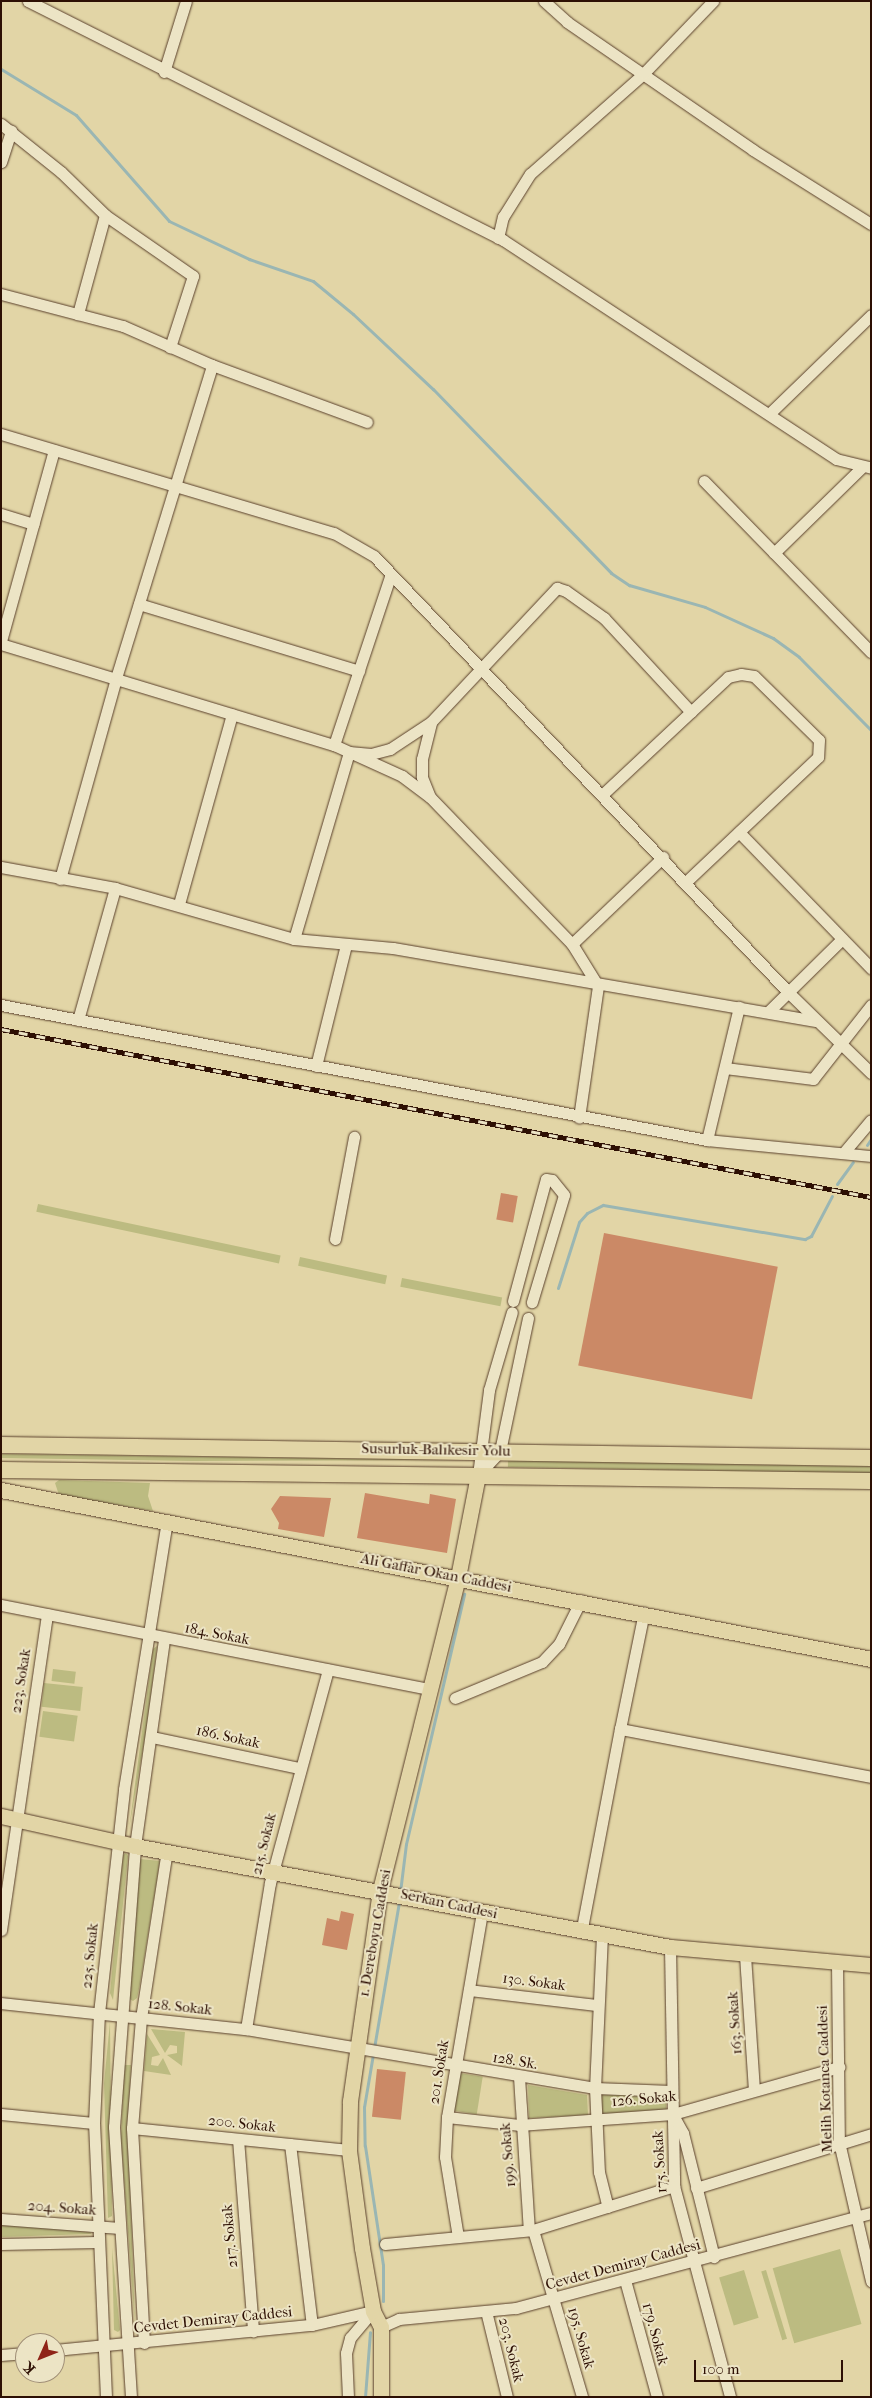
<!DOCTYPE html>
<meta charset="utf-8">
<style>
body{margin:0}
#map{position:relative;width:872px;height:2398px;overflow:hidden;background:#e2d5a6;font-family:"IM FELL French Canon",serif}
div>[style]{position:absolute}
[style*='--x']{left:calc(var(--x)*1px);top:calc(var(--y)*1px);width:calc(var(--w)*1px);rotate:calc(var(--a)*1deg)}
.green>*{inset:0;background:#bcbb81;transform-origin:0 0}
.stream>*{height:3px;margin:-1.5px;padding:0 1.5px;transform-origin:1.5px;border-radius:1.5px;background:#9ab6b3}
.building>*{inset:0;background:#cb8966;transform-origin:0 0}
.roads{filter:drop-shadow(0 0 1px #5a402c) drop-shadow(0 0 1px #5a402c)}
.minor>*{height:11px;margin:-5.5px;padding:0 5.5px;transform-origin:5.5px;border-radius:5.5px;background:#ece4c5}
.major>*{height:15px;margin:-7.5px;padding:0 7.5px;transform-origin:7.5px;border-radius:7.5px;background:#e2d5a6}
.highway>*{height:16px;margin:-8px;padding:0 8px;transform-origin:8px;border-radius:8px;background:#e2d5a6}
.rail>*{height:5px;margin-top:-2.5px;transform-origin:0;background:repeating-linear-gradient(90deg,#ece4c5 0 9px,#2d0f03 0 18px);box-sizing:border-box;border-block:1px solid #2d0f03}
span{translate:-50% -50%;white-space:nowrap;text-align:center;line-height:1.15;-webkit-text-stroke:4px #ece4c5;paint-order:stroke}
.street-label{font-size:15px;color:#2d0f03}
.frame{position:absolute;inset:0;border:2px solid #2d0f03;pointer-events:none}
.north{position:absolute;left:15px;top:2333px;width:50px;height:50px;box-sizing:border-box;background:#ece4c5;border:1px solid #a08f77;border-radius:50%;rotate:226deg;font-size:14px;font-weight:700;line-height:20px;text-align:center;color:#2d0f03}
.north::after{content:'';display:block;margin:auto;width:18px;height:22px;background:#8f2418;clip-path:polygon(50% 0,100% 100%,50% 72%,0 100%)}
.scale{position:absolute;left:694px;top:2360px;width:149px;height:22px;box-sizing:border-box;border:2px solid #2d0f03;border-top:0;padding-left:6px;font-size:15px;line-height:18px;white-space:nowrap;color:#2d0f03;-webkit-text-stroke:4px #ece4c5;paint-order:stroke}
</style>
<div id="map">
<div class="green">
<i style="left:38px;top:1204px;width:248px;height:8px;rotate:12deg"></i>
<i style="left:300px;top:1257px;width:89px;height:9px;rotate:12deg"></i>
<i style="left:402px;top:1278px;width:102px;height:9px;rotate:11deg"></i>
<i style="clip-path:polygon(1px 1454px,463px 1460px,464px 1460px,192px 1461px,1px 1458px)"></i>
<i style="left:508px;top:1460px;width:363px;height:7px;rotate:1deg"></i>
<i style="clip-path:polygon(59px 1480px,150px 1483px,148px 1496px,153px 1511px,59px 1495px,55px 1483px)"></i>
<i style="clip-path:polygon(157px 1646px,147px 1726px,129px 1829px,153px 1649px)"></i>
<i style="left:53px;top:1669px;width:23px;height:12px;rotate:7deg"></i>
<i style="left:44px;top:1683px;width:39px;height:24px;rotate:6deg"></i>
<i style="left:43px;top:1711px;width:35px;height:26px;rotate:8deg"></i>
<i style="clip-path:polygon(126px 1853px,128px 1856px,113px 2000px,110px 1993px,123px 1855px)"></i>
<i style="clip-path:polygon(140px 1859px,160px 1861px,140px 1984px,137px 1998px,133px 2001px,128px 1998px)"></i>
<i style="clip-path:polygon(110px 2022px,112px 2216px,108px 2218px,104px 2083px)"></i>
<i style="clip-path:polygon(151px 2029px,185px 2032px,182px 2066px,167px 2055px,177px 2053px,177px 2046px,170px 2045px,165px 2053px)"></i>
<i style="clip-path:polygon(147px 2034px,160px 2055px,152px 2057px,151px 2065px,158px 2066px,163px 2058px,171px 2075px,144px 2071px)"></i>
<i style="clip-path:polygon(124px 2065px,131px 2065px,128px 2125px,135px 2325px,121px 2139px)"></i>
<i style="left:459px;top:2073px;width:24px;height:38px;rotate:9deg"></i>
<i style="clip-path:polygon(528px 2085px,587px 2095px,588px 2115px,529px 2118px)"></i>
<i style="clip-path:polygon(600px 2092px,666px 2093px,666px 2110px,601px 2114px)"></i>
<i style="clip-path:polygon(1px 2224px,90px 2230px,91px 2234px,1px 2237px)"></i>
<i style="clip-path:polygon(112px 2248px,120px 2330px,118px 2332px,114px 2330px)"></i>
<i style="left:840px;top:2249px;width:78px;height:70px;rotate:74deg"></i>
<i style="left:744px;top:2270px;width:50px;height:26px;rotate:73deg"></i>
<i style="left:766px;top:2270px;width:72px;height:5px;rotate:73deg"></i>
</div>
<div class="stream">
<i style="--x:1;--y:69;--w:88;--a:31.5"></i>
<i style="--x:76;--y:115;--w:141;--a:48.7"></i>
<i style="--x:169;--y:221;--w:89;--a:25.4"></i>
<i style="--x:249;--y:259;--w:68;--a:19"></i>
<i style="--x:313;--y:281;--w:52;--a:39.5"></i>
<i style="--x:353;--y:314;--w:110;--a:43.2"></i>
<i style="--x:433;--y:389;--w:256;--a:45.9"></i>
<i style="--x:611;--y:573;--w:22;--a:34"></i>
<i style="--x:629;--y:585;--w:79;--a:16.1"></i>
<i style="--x:705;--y:607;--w:75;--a:24.5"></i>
<i style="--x:773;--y:638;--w:32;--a:36"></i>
<i style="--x:799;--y:657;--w:103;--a:45.4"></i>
<i style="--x:867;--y:1145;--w:7;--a:-56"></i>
<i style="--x:837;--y:1184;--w:27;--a:-54"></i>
<i style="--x:558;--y:1288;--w:69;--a:-72.3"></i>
<i style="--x:579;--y:1222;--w:12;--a:-48"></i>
<i style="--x:587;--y:1213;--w:18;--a:-27"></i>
<i style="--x:603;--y:1205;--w:205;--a:9.6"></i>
<i style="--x:805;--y:1239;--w:7;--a:-27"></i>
<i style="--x:811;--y:1236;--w:45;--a:-62.3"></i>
<i style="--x:400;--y:1892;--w:48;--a:-82.9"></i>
<i style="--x:406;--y:1844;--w:257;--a:-76.9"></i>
<i style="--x:374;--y:2048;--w:149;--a:-80.3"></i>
<i style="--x:373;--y:2054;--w:54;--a:99.6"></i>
<i style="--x:364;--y:2107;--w:39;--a:89"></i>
<i style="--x:365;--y:2146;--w:120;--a:81.4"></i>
<i style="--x:383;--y:2265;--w:36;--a:90"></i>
<i style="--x:365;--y:2397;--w:65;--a:-85.6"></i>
</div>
<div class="building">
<i style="left:501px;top:1193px;width:17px;height:27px;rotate:10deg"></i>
<i style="left:604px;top:1233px;width:177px;height:135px;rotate:11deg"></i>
<i style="clip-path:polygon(365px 1493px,429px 1504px,430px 1494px,456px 1499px,447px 1553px,357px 1538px)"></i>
<i style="clip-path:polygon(280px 1496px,331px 1498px,324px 1537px,278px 1529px,279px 1523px,271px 1509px)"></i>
<i style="clip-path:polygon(341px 1911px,354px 1914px,347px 1950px,322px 1945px,327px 1918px,339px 1921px)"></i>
<i style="left:377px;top:2069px;width:29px;height:48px;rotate:6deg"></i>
</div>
<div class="roads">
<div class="minor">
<i style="--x:28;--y:1;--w:532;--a:26.71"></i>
<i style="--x:503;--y:240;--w:399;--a:33.3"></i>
<i style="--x:836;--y:459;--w:36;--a:14"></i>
<i style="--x:544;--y:1;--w:31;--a:42"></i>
<i style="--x:567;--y:22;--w:226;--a:34.5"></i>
<i style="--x:753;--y:150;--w:139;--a:32.1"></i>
<i style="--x:164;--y:72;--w:74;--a:-72.8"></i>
<i style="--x:1;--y:124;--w:77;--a:38.7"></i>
<i style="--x:61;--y:172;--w:62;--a:44.3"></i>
<i style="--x:105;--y:215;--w:103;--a:105.3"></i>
<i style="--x:1;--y:162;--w:33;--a:-72"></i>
<i style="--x:105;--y:215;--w:107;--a:34.7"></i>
<i style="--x:193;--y:276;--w:75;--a:107.9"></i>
<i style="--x:498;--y:238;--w:22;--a:-77"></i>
<i style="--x:503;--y:217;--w:51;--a:-57.9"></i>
<i style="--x:530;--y:174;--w:152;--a:-41.5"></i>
<i style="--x:644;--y:73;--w:100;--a:-46.2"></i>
<i style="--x:1;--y:294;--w:126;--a:14.7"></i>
<i style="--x:123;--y:326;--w:97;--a:23.7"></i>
<i style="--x:212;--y:365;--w:165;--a:20.2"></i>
<i style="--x:770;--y:413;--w:141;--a:-44.1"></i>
<i style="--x:1;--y:434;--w:347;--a:16.6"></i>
<i style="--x:334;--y:533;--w:46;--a:29.9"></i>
<i style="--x:374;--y:556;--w:601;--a:46.48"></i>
<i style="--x:788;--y:992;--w:116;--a:44.3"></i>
<i style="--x:704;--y:481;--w:239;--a:45.7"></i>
<i style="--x:1;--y:514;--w:34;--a:17"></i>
<i style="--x:774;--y:553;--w:124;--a:-44.3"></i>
<i style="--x:139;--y:604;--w:230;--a:16.9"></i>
<i style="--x:1;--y:641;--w:198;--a:-74.5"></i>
<i style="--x:1;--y:644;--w:348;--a:16.9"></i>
<i style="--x:334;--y:745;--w:75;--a:24.5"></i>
<i style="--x:402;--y:776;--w:35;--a:37"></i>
<i style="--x:430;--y:797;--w:204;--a:46"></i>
<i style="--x:572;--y:944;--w:49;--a:58.2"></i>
<i style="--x:598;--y:986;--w:133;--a:98.2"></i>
<i style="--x:334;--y:745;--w:180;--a:-71.6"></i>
<i style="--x:603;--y:794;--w:171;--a:-43.1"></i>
<i style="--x:728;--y:677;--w:13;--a:-13"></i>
<i style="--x:741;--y:674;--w:13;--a:9"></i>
<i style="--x:754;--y:676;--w:91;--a:44.6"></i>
<i style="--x:819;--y:740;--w:17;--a:93"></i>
<i style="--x:818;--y:757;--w:182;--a:136.6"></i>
<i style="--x:430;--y:797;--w:22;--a:-112"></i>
<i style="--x:422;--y:777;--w:18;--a:-90"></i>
<i style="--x:422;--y:759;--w:38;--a:-76"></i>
<i style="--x:739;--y:832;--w:190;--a:45.9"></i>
<i style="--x:1;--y:867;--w:116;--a:10.4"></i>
<i style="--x:115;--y:888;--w:186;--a:15.9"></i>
<i style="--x:294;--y:939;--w:99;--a:5.2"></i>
<i style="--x:393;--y:948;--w:429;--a:9.8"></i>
<i style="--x:60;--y:879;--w:209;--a:-74.4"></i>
<i style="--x:116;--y:678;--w:327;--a:-72.9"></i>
<i style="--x:179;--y:904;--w:197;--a:-74.4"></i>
<i style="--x:294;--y:939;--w:195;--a:-73.6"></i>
<i style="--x:349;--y:752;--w:22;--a:5"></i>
<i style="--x:371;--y:754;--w:20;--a:-15"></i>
<i style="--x:390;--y:749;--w:49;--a:-33.4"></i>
<i style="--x:431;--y:722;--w:184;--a:-46.8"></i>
<i style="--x:557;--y:588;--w:9;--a:18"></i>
<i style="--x:566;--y:591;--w:47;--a:35.4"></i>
<i style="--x:604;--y:618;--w:128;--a:47.2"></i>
<i style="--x:572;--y:944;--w:126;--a:-43.7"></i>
<i style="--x:1;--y:1005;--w:719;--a:10.83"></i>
<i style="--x:707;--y:1140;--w:165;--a:5.6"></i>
<i style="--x:768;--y:1012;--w:104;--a:-44.6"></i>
<i style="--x:78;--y:1020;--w:137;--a:-74.3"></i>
<i style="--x:316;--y:1066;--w:125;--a:-76.1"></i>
<i style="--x:725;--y:1068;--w:89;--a:7.1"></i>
<i style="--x:813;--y:1079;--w:94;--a:-51.9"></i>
<i style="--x:707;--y:1140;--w:137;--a:-76.5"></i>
<i style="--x:845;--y:1151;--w:40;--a:-50"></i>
<i style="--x:335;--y:1239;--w:104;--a:-79.4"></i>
<i style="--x:513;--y:1301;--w:126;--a:-74.9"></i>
<i style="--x:546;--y:1179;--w:6;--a:9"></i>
<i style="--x:552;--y:1180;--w:19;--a:51"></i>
<i style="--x:564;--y:1195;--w:112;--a:106.7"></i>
<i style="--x:478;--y:1475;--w:33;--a:-47"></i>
<i style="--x:500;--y:1451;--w:136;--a:-78.1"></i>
<i style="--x:478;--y:1475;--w:86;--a:-82.6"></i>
<i style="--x:489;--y:1390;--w:81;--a:-73.6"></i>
<i style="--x:1;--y:1605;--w:435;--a:11.1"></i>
<i style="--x:455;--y:1698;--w:94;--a:-22.5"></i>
<i style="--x:542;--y:1662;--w:25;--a:-47"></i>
<i style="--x:559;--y:1644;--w:49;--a:-63.4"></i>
<i style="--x:620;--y:1729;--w:119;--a:-78.4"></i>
<i style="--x:152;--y:1737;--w:150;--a:11.9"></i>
<i style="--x:582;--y:1928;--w:203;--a:-79.2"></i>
<i style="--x:620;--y:1729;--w:256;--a:10.8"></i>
<i style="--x:1;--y:1930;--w:319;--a:-81.7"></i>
<i style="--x:602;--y:1935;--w:153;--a:92.6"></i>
<i style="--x:595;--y:2088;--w:84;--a:87.3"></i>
<i style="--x:599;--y:2172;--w:36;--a:76"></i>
<i style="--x:670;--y:1947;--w:239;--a:89"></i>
<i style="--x:674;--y:2186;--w:218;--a:75.1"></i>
<i style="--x:745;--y:1955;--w:134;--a:86.2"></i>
<i style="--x:837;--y:1962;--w:180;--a:89.4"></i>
<i style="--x:839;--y:2142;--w:143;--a:77"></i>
<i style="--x:469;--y:1990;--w:129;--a:6.7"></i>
<i style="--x:1;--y:2003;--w:246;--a:6.1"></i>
<i style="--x:246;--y:2029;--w:354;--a:9.6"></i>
<i style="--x:595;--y:2088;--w:76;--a:2.3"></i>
<i style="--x:246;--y:2029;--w:148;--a:-80.7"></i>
<i style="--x:270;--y:1883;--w:221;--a:-74.8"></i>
<i style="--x:519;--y:2077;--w:153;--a:86.3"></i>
<i style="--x:1;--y:2114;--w:93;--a:5.5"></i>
<i style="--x:673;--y:2115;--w:21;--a:61"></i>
<i style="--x:683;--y:2133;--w:128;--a:76"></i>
<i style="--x:447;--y:2117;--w:72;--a:6.3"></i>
<i style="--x:519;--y:2125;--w:154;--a:-4.1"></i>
<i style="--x:673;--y:2114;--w:173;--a:-15.8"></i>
<i style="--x:132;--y:2128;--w:218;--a:5.8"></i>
<i style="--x:238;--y:2139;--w:193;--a:85.5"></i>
<i style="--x:290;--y:2144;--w:182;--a:83.1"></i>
<i style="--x:696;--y:2188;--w:183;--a:-17.1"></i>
<i style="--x:1;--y:2219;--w:119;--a:4.3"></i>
<i style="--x:533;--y:2230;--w:174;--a:73.6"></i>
<i style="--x:458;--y:2237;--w:81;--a:-99.2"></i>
<i style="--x:445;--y:2157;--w:40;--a:-87.1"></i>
<i style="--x:447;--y:2117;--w:208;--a:-80.3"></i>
<i style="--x:1;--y:2244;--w:96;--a:-1.2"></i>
<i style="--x:385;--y:2244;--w:149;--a:-5.4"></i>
<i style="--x:533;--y:2230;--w:148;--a:-17.3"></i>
<i style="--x:625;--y:2280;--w:121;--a:74.7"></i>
<i style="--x:486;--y:2311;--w:89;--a:76.3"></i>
<i style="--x:381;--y:2327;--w:20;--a:-24"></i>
<i style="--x:399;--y:2319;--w:118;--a:-5.4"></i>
<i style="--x:516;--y:2308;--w:367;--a:-15"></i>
<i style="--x:144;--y:2343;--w:215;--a:-93.2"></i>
<i style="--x:132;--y:2128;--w:110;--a:-85.3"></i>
<i style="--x:141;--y:2018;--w:170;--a:-81.2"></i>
<i style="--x:55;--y:2350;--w:258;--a:-5.6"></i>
<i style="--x:312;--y:2325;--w:63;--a:-12.9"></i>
<i style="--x:1;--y:2355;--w:24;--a:-5"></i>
<i style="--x:106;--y:2397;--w:274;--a:-92.5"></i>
<i style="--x:94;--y:2123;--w:110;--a:-87.4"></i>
<i style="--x:99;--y:2013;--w:225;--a:-83.6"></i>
<i style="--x:124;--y:1789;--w:271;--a:-80.9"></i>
<i style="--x:131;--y:2397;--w:271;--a:-93.6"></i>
<i style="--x:114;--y:2127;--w:282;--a:-85.7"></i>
<i style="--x:135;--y:1846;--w:208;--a:-82"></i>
<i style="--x:348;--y:2397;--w:44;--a:-92.6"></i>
<i style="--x:346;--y:2353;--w:16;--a:-75"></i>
<i style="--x:350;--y:2338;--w:31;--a:-50"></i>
</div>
<div class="major">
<i style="--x:1;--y:1490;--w:886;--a:10.99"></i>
<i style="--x:1;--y:1816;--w:137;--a:12.6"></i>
<i style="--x:135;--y:1846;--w:544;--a:10.69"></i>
<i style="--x:670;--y:1947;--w:202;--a:5.1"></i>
<i style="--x:381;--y:2397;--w:70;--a:-90"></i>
<i style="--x:381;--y:2327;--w:18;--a:-117"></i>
<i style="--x:373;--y:2311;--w:64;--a:-99.9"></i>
<i style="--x:362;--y:2248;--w:99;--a:-97.6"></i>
<i style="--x:349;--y:2150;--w:49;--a:-88.8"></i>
<i style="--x:350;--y:2101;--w:213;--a:-81.9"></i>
<i style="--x:380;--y:1890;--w:323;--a:-76"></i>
<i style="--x:458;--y:1577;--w:104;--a:-78.9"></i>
</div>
<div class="highway">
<i style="--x:1;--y:1445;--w:870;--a:0.86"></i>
<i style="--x:1;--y:1470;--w:870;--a:0.72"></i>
</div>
</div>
<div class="rail">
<i style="--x:1;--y:1029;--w:886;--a:10.93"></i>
</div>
<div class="street-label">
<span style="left:436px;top:1450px;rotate:1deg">Susurluk-Balıkesir Yolu</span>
<span style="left:436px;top:1573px;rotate:11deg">Ali Gaffar Okan Caddesi</span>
<span style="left:217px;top:1634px;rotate:11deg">184. Sokak</span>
<span style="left:21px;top:1681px;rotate:-81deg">223. Sokak</span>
<span style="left:228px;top:1737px;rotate:12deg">186. Sokak</span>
<span style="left:264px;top:1844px;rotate:-76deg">215. Sokak</span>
<span style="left:449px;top:1904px;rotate:12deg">Serkan Caddesi</span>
<span style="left:375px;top:1933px;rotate:-80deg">1. Dereboyu Caddesi</span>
<span style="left:90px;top:1956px;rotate:-84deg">225. Sokak</span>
<span style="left:534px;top:1982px;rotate:7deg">130. Sokak</span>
<span style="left:180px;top:2007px;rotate:6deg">128. Sokak</span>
<span style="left:735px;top:2023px;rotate:-94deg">163. Sokak</span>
<span style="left:515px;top:2061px;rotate:9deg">128. Sk.</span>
<span style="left:439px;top:2072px;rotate:-81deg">201. Sokak</span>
<span style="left:825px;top:2079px;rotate:-92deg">Melih Kotanca Caddesi</span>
<span style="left:644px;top:2099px;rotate:-5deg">126. Sokak</span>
<span style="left:242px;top:2124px;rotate:6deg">200. Sokak</span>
<span style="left:508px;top:2155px;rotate:-95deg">199. Sokak</span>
<span style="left:660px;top:2162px;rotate:-94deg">175. Sokak</span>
<span style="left:62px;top:2208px;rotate:4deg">204. Sokak</span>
<span style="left:230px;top:2236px;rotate:-95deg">217. Sokak</span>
<span style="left:623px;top:2265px;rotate:-15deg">Cevdet Demiray Caddesi</span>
<span style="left:213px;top:2320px;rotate:-6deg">Cevdet Demiray Caddesi</span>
<span style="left:655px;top:2334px;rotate:75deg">179. Sokak</span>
<span style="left:581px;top:2338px;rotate:74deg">195. Sokak</span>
<span style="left:511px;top:2350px;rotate:76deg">203. Sokak</span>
</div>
<div class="frame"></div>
<div class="north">K</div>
<div class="scale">100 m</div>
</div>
